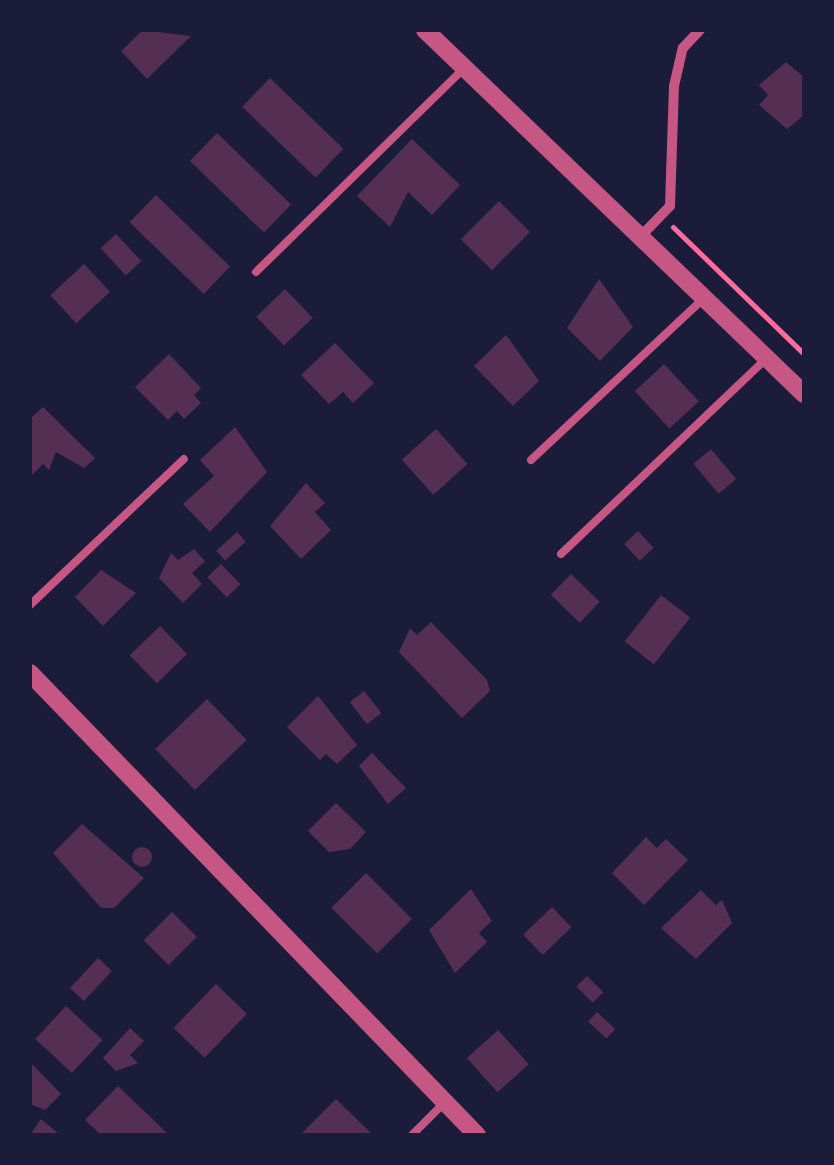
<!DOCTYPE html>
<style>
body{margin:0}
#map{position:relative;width:834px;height:1165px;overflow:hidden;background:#1b1b3a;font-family:"PT Sans Narrow",sans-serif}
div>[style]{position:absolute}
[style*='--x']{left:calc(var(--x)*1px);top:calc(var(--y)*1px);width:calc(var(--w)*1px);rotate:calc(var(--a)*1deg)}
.building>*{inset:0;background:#542f53;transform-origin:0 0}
.round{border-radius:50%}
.path>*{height:5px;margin:-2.5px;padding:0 2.5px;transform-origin:2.5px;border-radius:2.5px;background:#ff6b9d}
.service>*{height:8px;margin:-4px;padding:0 4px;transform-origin:4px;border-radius:4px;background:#c65784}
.minor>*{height:10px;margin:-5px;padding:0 5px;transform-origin:5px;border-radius:5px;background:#c65784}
.tertiary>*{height:18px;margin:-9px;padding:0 9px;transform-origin:9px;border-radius:9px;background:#c65784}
span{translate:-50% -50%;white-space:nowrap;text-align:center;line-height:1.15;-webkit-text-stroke:8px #1b1b3a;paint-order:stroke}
.frame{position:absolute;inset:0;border:32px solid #1b1b3a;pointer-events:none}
</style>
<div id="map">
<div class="building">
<i style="clip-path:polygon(143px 30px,191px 36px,147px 79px,121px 51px)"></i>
<i style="clip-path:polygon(786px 62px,804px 77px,804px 115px,787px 129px,759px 105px,768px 95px,759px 85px)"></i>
<i style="left:270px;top:78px;width:102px;height:40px;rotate:44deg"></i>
<i style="left:217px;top:133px;width:103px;height:39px;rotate:44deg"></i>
<i style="clip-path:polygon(412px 139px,460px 185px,432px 215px,408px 192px,390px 227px,357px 196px)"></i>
<i style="left:156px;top:195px;width:103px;height:38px;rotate:44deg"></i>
<i style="left:499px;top:201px;width:44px;height:54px;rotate:45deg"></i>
<i style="left:116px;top:234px;width:37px;height:21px;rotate:47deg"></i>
<i style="left:84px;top:264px;width:38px;height:46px;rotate:47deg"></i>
<i style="clip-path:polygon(599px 279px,633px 327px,600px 361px,567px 328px)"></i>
<i style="left:285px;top:289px;width:40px;height:40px;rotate:46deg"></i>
<i style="clip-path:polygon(506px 335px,539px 381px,513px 406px,474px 366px)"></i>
<i style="clip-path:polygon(335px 343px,374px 383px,353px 403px,343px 392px,329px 404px,301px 375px)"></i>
<i style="clip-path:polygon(169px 354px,201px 388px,194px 395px,201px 403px,184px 419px,177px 411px,168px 420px,135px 387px)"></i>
<i style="left:664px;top:364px;width:51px;height:40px;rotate:47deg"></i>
<i style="clip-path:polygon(43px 407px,95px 458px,84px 468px,56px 452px,49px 470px,43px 464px,30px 477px,30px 419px)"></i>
<i style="clip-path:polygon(235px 427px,267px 472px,210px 532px,183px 504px,214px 476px,200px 460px)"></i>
<i style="left:436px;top:429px;width:47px;height:46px;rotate:48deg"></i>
<i style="left:711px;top:449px;width:39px;height:23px;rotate:50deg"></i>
<i style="clip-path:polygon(306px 483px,325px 503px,315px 512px,331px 530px,301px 559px,270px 526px)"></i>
<i style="left:638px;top:531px;width:23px;height:19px;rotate:47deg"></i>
<i style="left:237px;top:532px;width:13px;height:28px;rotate:48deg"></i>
<i style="clip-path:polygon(194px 549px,205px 561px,192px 573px,202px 584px,183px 603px,159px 578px,171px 553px,178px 560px)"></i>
<i style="left:221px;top:564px;width:28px;height:19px;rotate:46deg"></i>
<i style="clip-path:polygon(101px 570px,136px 593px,103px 626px,75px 597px)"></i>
<i style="left:571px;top:574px;width:40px;height:29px;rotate:44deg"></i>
<i style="left:661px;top:595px;width:37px;height:59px;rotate:38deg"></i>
<i style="clip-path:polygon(431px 622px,487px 680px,490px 691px,462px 718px,399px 652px,410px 628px,417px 635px)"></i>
<i style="left:160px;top:626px;width:39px;height:42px;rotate:46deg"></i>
<i style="left:364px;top:691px;width:28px;height:18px;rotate:52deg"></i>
<i style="clip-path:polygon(318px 696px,357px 745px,337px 764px,326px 754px,320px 760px,287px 727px)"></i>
<i style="left:207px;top:699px;width:57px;height:72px;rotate:46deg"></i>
<i style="clip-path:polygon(372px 753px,406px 788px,388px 804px,359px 766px)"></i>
<i style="clip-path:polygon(336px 803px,366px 832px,350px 849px,329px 852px,308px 831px)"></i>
<i style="clip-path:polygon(82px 824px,144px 878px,114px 908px,101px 908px,53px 853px)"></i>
<i style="clip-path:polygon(646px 837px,657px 848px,666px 839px,688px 860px,644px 905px,612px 873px)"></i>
<i class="round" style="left:132px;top:847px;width:20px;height:20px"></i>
<i style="left:366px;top:873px;width:65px;height:49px;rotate:45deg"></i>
<i style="clip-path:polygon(471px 889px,492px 921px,479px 933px,487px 942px,455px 973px,429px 930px)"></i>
<i style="clip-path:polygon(701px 890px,716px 905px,722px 900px,732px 923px,696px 959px,661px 928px)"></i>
<i style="left:552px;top:907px;width:28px;height:40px;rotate:46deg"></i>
<i style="left:172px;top:912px;width:35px;height:40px;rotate:45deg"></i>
<i style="left:98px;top:958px;width:19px;height:41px;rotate:43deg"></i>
<i style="left:587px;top:976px;width:23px;height:15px;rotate:45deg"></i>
<i style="left:216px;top:984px;width:43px;height:61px;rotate:44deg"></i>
<i style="left:66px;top:1006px;width:50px;height:45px;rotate:43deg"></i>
<i style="left:597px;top:1012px;width:25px;height:13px;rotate:43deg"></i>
<i style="clip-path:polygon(130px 1028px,144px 1041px,130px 1055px,138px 1063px,116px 1071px,103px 1058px)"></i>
<i style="left:498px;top:1030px;width:46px;height:42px;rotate:48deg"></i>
<i style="clip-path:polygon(30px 1062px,61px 1094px,45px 1110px,30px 1104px)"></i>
<i style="clip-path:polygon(118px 1086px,169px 1135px,101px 1135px,85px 1120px)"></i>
<i style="clip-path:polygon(336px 1099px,373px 1135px,300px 1135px)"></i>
<i style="clip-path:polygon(41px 1119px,60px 1135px,30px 1135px)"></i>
</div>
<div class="path">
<i style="--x:673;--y:227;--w:182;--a:44.1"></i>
</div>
<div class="service">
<i style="--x:256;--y:272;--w:291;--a:-44.4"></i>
<i style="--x:531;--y:460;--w:236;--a:-43.1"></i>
<i style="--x:561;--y:554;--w:284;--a:-43.6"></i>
<i style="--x:30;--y:605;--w:212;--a:-43.5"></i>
<i style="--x:412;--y:1135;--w:45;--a:-45"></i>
</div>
<div class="minor">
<i style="--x:640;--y:237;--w:43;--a:-45.9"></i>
<i style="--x:670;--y:206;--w:120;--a:-88.1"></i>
<i style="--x:674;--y:86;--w:39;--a:-77"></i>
<i style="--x:683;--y:48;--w:25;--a:-47"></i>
</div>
<div class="tertiary">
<i style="--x:425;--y:30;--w:525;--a:43.84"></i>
<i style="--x:30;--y:673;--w:643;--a:45.95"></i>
</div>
<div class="frame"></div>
</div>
